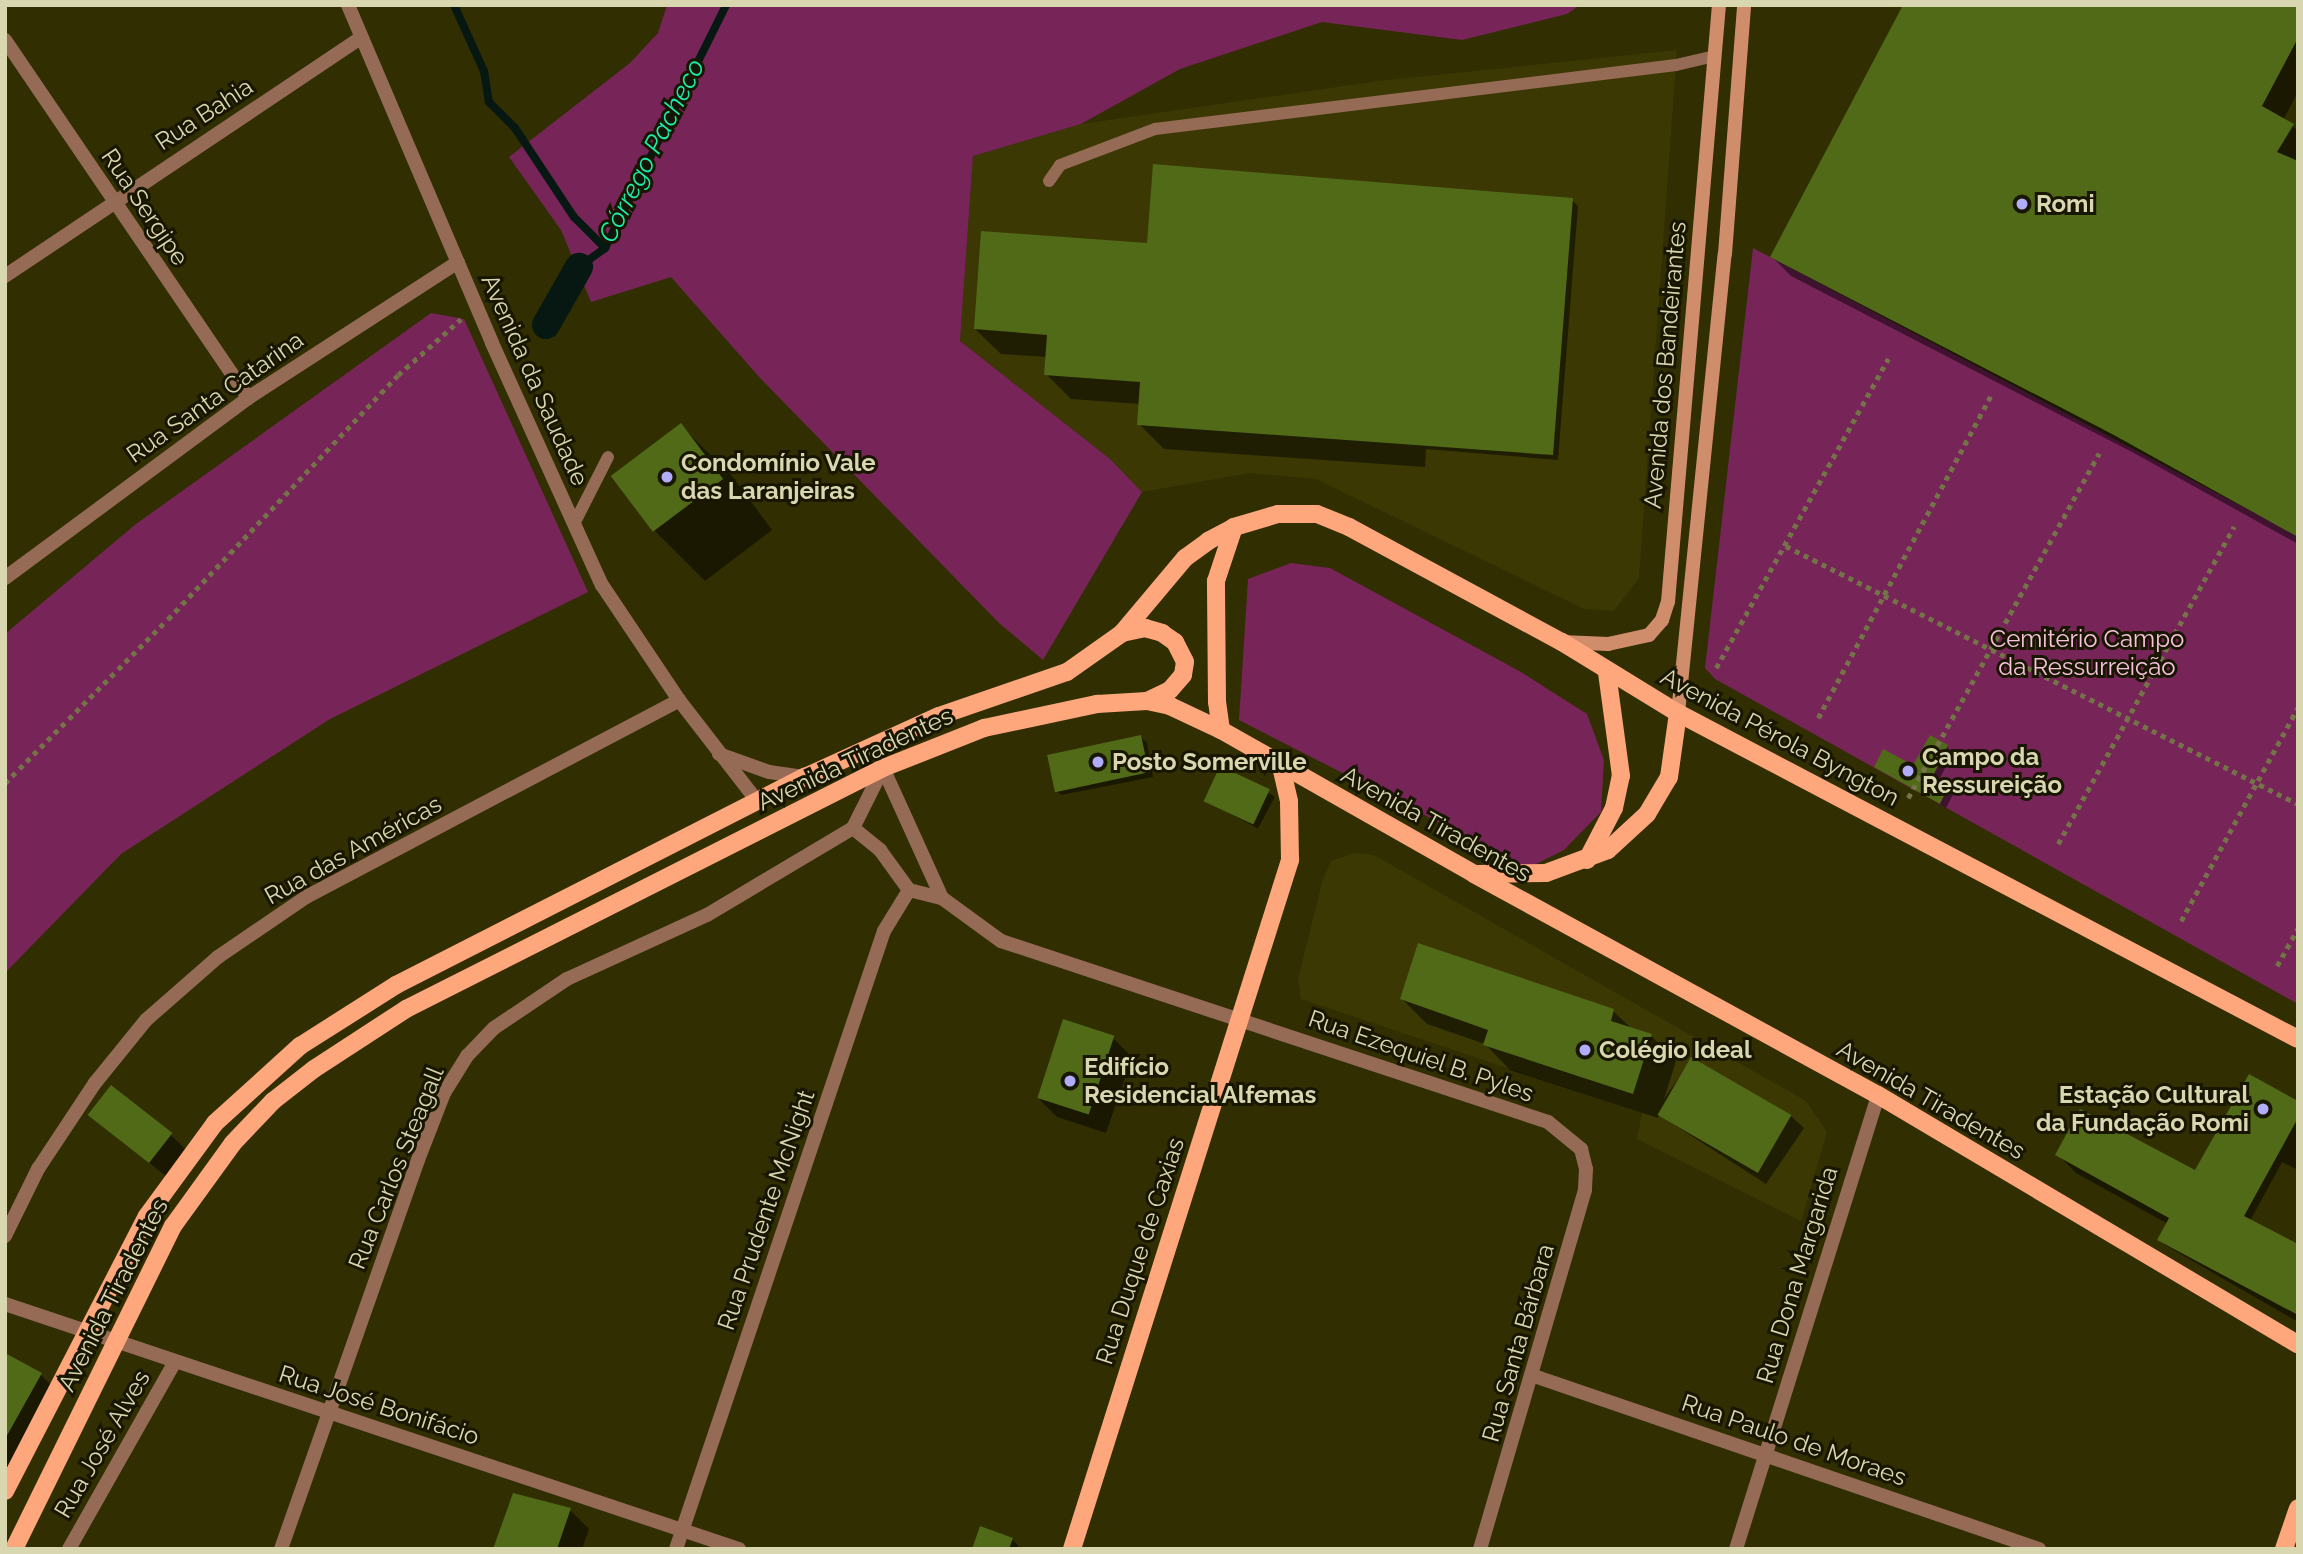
<!DOCTYPE html>
<meta charset="utf-8">
<style>
body{margin:0}
#map{position:relative;width:2303px;height:1554px;overflow:hidden;background:#312e01;font-family:Raleway,sans-serif}
div>[style]{position:absolute}
[style*='--x']{left:calc(var(--x)*1px);top:calc(var(--y)*1px);width:calc(var(--w)*1px);rotate:calc(var(--a)*1deg)}
.built>*{inset:0;background:#3b3804}
.green>*{inset:0;background:#772558}
.shadow>*{inset:0;background:#0007;transform-origin:0 0}
.stream>*{height:8px;margin:-4px;padding:0 4px;transform-origin:4px;border-radius:4px;background:#071812}
.canal>*{height:28px;margin:-14px;padding:0 14px;transform-origin:14px;border-radius:14px;background:#071812}
.building>*{inset:0;background:#506a18;transform-origin:0 0}
.path>*{height:4.5px;margin-top:-2.25px;transform-origin:0;background:repeating-linear-gradient(90deg,#747247 0 5px,transparent 0 10px)}
.service>*{height:12px;margin:-6px;padding:0 6px;transform-origin:6px;border-radius:6px;background:#956b56}
.minor>*{height:14px;margin:-7px;padding:0 7px;transform-origin:7px;border-radius:7px;background:#956b56}
.tertiary>*{height:14px;margin:-7px;padding:0 7px;transform-origin:7px;border-radius:7px;background:#956b56}
.secondary>*{height:14px;margin:-7px;padding:0 7px;transform-origin:7px;border-radius:7px;background:#d08d6c}
.primary>*{height:18px;margin:-9px;padding:0 9px;transform-origin:9px;border-radius:9px;background:#fea67c}
.dots>*{width:19px;height:19px;translate:-50% -50%;box-sizing:border-box;border:4px solid #181600;border-radius:50%}
span{translate:-50% -50%;white-space:nowrap;text-align:center;line-height:1.15;-webkit-text-stroke:6px #181600;paint-order:stroke}
.street-label{font-size:24px;color:#d8d7b0}
.poi-label{font-size:24px;color:#d8d7b0;font-weight:700}
.left{translate:0 -50%;text-align:left}
.right{translate:-100% -50%;text-align:right}
.park-label{font-size:24px;color:#f7c3de}
.water-label{font-size:26px;color:#1decb1;font-style:italic}
.frame{position:absolute;inset:0;border:7px solid #d8d7b0;pointer-events:none}
</style>
<div id="map">
<div class="built">
<i style="clip-path:polygon(1677px 50px,1639px 578px,1614px 611px,1584px 609px,1316px 479px,1250px 473px,1142px 492px,1110px 459px,960px 341px,973px 156px,1081px 124px,1378px 81px)"></i>
<i style="clip-path:polygon(1354px 853px,1374px 855px,1806px 1101px,1827px 1132px,1801px 1221px,1637px 1139px,1642px 1113px,1301px 999px,1298px 979px,1323px 879px,1331px 861px)"></i>
</div>
<div class="green">
<i style="clip-path:polygon(667px 5px,1580px 5px,1567px 14px,1462px 40px,1322px 22px,1180px 69px,1081px 124px,973px 156px,960px 341px,1110px 459px,1142px 492px,1043px 660px,999px 623px,760px 378px,671px 277px,591px 302px,561px 230px,509px 157px,630px 63px,658px 33px)"></i>
<i style="clip-path:polygon(1753px 248px,2298px 536px,2298px 1004px,1715px 679px,1705px 668px)"></i>
<i style="clip-path:polygon(431px 313px,464px 319px,588px 592px,330px 719px,121px 854px,5px 973px,5px 634px,136px 524px)"></i>
<i style="clip-path:polygon(1291px 563px,1330px 568px,1521px 672px,1587px 714px,1604px 760px,1601px 812px,1564px 850px,1528px 868px,1239px 720px,1248px 579px)"></i>
</div>
<div class="shadow">
<i style="clip-path:polygon(2298px 5px,2298px 92px,2283px 120px,2298px 130px,2298px 544px,2132px 452px,1791px 276px,1772px 257px)"></i>
<i style="clip-path:polygon(1572px 200px,1578px 206px,1558px 460px,1426px 449px,1425px 467px,1164px 449px,1139px 424px,1140px 404px,1071px 399px,1046px 374px,1047px 357px,1001px 354px,975px 329px,1148px 245px)"></i>
<i style="clip-path:polygon(681px 426px,732px 476px,772px 530px,705px 581px,654px 530px)"></i>
<i style="clip-path:polygon(1141px 737px,1147px 743px,1153px 777px,1061px 795px,1056px 790px)"></i>
<i style="clip-path:polygon(1947px 747px,1953px 752px,1939px 780px,1955px 791px,1946px 808px,1876px 767px,1914px 767px)"></i>
<i style="left:1221px;top:768px;width:61px;height:36px;rotate:28deg"></i>
<i style="clip-path:polygon(1402px 999px,1613px 1011px,1632px 1029px,1651px 1036px,1676px 1061px,1664px 1099px,1691px 1060px,1791px 1116px,1804px 1128px,1766px 1184px,1659px 1115px,1658px 1118px,1510px 1070px,1485px 1044px,1427px 1024px)"></i>
<i style="clip-path:polygon(1113px 1038px,1132px 1057px,1106px 1133px,1057px 1117px,1038px 1098px)"></i>
<i style="clip-path:polygon(2298px 1103px,2298px 1170px,2282px 1162px,2250px 1221px,2298px 1245px,2298px 1322px,2165px 1245px,2159px 1240px,2168px 1224px,2076px 1173px,2057px 1154px,2196px 1172px)"></i>
<i style="clip-path:polygon(88px 1113px,170px 1134px,189px 1153px,167px 1177px)"></i>
<i style="clip-path:polygon(5px 1355px,41px 1375px,60px 1394px,16px 1472px,5px 1466px)"></i>
<i style="clip-path:polygon(570px 1510px,589px 1529px,582px 1549px,495px 1549px)"></i>
<i style="clip-path:polygon(1012px 1539px,1021px 1549px,974px 1549px)"></i>
</div>
<div class="stream">
<i style="--x:454;--y:5;--w:72;--a:65.6"></i>
<i style="--x:484;--y:71;--w:31;--a:81"></i>
<i style="--x:489;--y:102;--w:37;--a:45"></i>
<i style="--x:515;--y:128;--w:107;--a:56.5"></i>
<i style="--x:574;--y:217;--w:44;--a:45"></i>
<i style="--x:546;--y:325;--w:67;--a:-60.4"></i>
<i style="--x:579;--y:267;--w:32;--a:-36"></i>
<i style="--x:605;--y:248;--w:271;--a:-63.5"></i>
</div>
<div class="canal">
<i style="--x:546;--y:325;--w:67;--a:-60.4"></i>
</div>
<div class="building">
<i style="clip-path:polygon(1903px 5px,2298px 5px,2298px 38px,2262px 106px,2294px 124px,2277px 152px,2298px 161px,2298px 537px,2112px 434px,1770px 257px)"></i>
<i style="clip-path:polygon(1153px 164px,1573px 198px,1553px 455px,1137px 425px,1140px 382px,1044px 375px,1047px 335px,974px 329px,981px 231px,1147px 243px)"></i>
<i style="left:681px;top:423px;width:70px;height:88px;rotate:53deg"></i>
<i style="left:1141px;top:735px;width:38px;height:96px;rotate:78deg"></i>
<i style="clip-path:polygon(1930px 735px,1948px 745px,1933px 776px,1950px 783px,1940px 804px,1874px 767px,1883px 749px,1913px 765px)"></i>
<i style="left:1220px;top:766px;width:55px;height:39px;rotate:25deg"></i>
<i style="clip-path:polygon(1418px 943px,1614px 1009px,1611px 1021px,1652px 1034px,1633px 1094px,1483px 1045px,1488px 1030px,1400px 999px)"></i>
<i style="left:1063px;top:1019px;width:54px;height:83px;rotate:18deg"></i>
<i style="left:1691px;top:1057px;width:116px;height:67px;rotate:30deg"></i>
<i style="clip-path:polygon(2249px 1074px,2298px 1101px,2298px 1118px,2244px 1216px,2298px 1244px,2298px 1315px,2157px 1240px,2169px 1218px,2055px 1155px,2080px 1109px,2195px 1170px)"></i>
<i style="left:111px;top:1085px;width:78px;height:38px;rotate:38deg"></i>
<i style="clip-path:polygon(5px 1353px,42px 1373px,5px 1439px)"></i>
<i style="clip-path:polygon(513px 1493px,571px 1508px,557px 1549px,493px 1549px)"></i>
<i style="clip-path:polygon(980px 1526px,1013px 1538px,1009px 1549px,972px 1549px)"></i>
</div>
<div class="path">
<i style="--x:1786;--y:546;--w:573;--a:26.74"></i>
<i style="--x:1716;--y:668;--w:354;--a:-60.9"></i>
<i style="--x:1818;--y:718;--w:369;--a:-61.8"></i>
<i style="--x:5;--y:783;--w:231;--a:-45.2"></i>
<i style="--x:168;--y:619;--w:335;--a:-46.7"></i>
<i style="--x:398;--y:375;--w:84;--a:-41.6"></i>
<i style="--x:1908;--y:798;--w:394;--a:-61"></i>
<i style="--x:2058;--y:844;--w:363;--a:-61"></i>
<i style="--x:2181;--y:921;--w:244;--a:-61.3"></i>
<i style="--x:2277;--y:966;--w:43;--a:-61.1"></i>
</div>
<div class="service">
<i style="--x:1049;--y:181;--w:19;--a:-55"></i>
<i style="--x:1060;--y:165;--w:102;--a:-20.8"></i>
<i style="--x:1155;--y:129;--w:525;--a:-7"></i>
<i style="--x:1676;--y:65;--w:40;--a:-13"></i>
<i style="--x:574;--y:524;--w:75;--a:-63.1"></i>
</div>
<div class="minor">
<i style="--x:5;--y:40;--w:433;--a:55.8"></i>
<i style="--x:5;--y:276;--w:426;--a:-33.8"></i>
<i style="--x:5;--y:578;--w:302;--a:-36.5"></i>
<i style="--x:248;--y:398;--w:250;--a:-32.9"></i>
<i style="--x:883;--y:768;--w:143;--a:65.6"></i>
<i style="--x:853;--y:828;--w:35;--a:39"></i>
<i style="--x:880;--y:850;--w:49;--a:54.1"></i>
<i style="--x:909;--y:890;--w:34;--a:14"></i>
<i style="--x:942;--y:898;--w:73;--a:36.1"></i>
<i style="--x:1001;--y:941;--w:576;--a:18.31"></i>
<i style="--x:1548;--y:1122;--w:43;--a:39.3"></i>
<i style="--x:1581;--y:1149;--w:21;--a:76"></i>
<i style="--x:1586;--y:1169;--w:21;--a:93"></i>
<i style="--x:1585;--y:1190;--w:374;--a:106.3"></i>
<i style="--x:5;--y:1236;--w:75;--a:-63.8"></i>
<i style="--x:38;--y:1169;--w:103;--a:-56.5"></i>
<i style="--x:95;--y:1083;--w:81;--a:-51"></i>
<i style="--x:146;--y:1020;--w:96;--a:-41.2"></i>
<i style="--x:218;--y:957;--w:107;--a:-34.3"></i>
<i style="--x:306;--y:897;--w:422;--a:-27.8"></i>
<i style="--x:5;--y:1304;--w:774;--a:18.46"></i>
<i style="--x:1534;--y:1376;--w:534;--a:18.91"></i>
<i style="--x:69;--y:1549;--w:215;--a:-60.5"></i>
<i style="--x:281;--y:1549;--w:412;--a:-70.6"></i>
<i style="--x:418;--y:1160;--w:72;--a:-68.8"></i>
<i style="--x:444;--y:1093;--w:44;--a:-58.1"></i>
<i style="--x:467;--y:1056;--w:39;--a:-46"></i>
<i style="--x:494;--y:1028;--w:88;--a:-33.9"></i>
<i style="--x:567;--y:979;--w:154;--a:-24.6"></i>
<i style="--x:707;--y:915;--w:170;--a:-30.8"></i>
<i style="--x:853;--y:828;--w:67;--a:-63.4"></i>
<i style="--x:676;--y:1549;--w:652;--a:-71.4"></i>
<i style="--x:884;--y:931;--w:48;--a:-58.6"></i>
<i style="--x:1736;--y:1549;--w:476;--a:-72.6"></i>
</div>
<div class="tertiary">
<i style="--x:348;--y:5;--w:367;--a:66.9"></i>
<i style="--x:492;--y:343;--w:266;--a:65.6"></i>
<i style="--x:602;--y:585;--w:138;--a:56.2"></i>
<i style="--x:679;--y:700;--w:128;--a:52.3"></i>
<i style="--x:719;--y:754;--w:53;--a:19.8"></i>
<i style="--x:769;--y:772;--w:35;--a:8"></i>
</div>
<div class="secondary">
<i style="--x:1562;--y:642;--w:46;--a:2.5"></i>
<i style="--x:1608;--y:644;--w:42;--a:-12.4"></i>
<i style="--x:1649;--y:635;--w:20;--a:-49"></i>
<i style="--x:1662;--y:620;--w:19;--a:-72"></i>
<i style="--x:1668;--y:602;--w:599;--a:-85.12"></i>
<i style="--x:1678;--y:713;--w:461;--a:-84.2"></i>
<i style="--x:1725;--y:254;--w:250;--a:-85.6"></i>
</div>
<div class="primary">
<i style="--x:1122;--y:633;--w:24;--a:-12"></i>
<i style="--x:1145;--y:628;--w:18;--a:16"></i>
<i style="--x:1162;--y:633;--w:16;--a:35"></i>
<i style="--x:1175;--y:642;--w:22;--a:63"></i>
<i style="--x:1185;--y:662;--w:13;--a:99"></i>
<i style="--x:1183;--y:675;--w:20;--a:131"></i>
<i style="--x:1170;--y:690;--w:25;--a:154"></i>
<i style="--x:1221;--y:730;--w:28;--a:-98"></i>
<i style="--x:1217;--y:702;--w:121;--a:-90.5"></i>
<i style="--x:1216;--y:581;--w:57;--a:-71.6"></i>
<i style="--x:1587;--y:860;--w:59;--a:-62.6"></i>
<i style="--x:1614;--y:808;--w:33;--a:-78"></i>
<i style="--x:1621;--y:776;--w:104;--a:-97.7"></i>
<i style="--x:1477;--y:874;--w:69;--a:-0.8"></i>
<i style="--x:1546;--y:873;--w:66;--a:-20.4"></i>
<i style="--x:1608;--y:850;--w:53;--a:-42.7"></i>
<i style="--x:1647;--y:814;--w:43;--a:-59.3"></i>
<i style="--x:1669;--y:777;--w:65;--a:-82"></i>
<i style="--x:5;--y:1491;--w:309;--a:-62.7"></i>
<i style="--x:147;--y:1216;--w:115;--a:-53.8"></i>
<i style="--x:215;--y:1123;--w:115;--a:-42.2"></i>
<i style="--x:300;--y:1046;--w:114;--a:-32.4"></i>
<i style="--x:396;--y:985;--w:459;--a:-27"></i>
<i style="--x:805;--y:777;--w:147;--a:-24.5"></i>
<i style="--x:939;--y:716;--w:135;--a:-19"></i>
<i style="--x:1067;--y:672;--w:67;--a:-35.3"></i>
<i style="--x:1122;--y:633;--w:98;--a:-50"></i>
<i style="--x:1185;--y:558;--w:29;--a:-36"></i>
<i style="--x:1208;--y:541;--w:30;--a:-28"></i>
<i style="--x:1234;--y:527;--w:46;--a:-16.5"></i>
<i style="--x:1278;--y:514;--w:39;--a:0"></i>
<i style="--x:1317;--y:514;--w:35;--a:22"></i>
<i style="--x:1349;--y:527;--w:242;--a:28.4"></i>
<i style="--x:1562;--y:642;--w:136;--a:31.5"></i>
<i style="--x:1678;--y:713;--w:700;--a:27.74"></i>
<i style="--x:14;--y:1549;--w:360;--a:-63.8"></i>
<i style="--x:173;--y:1226;--w:102;--a:-54.1"></i>
<i style="--x:233;--y:1143;--w:58;--a:-46.4"></i>
<i style="--x:273;--y:1101;--w:52;--a:-38"></i>
<i style="--x:314;--y:1069;--w:110;--a:-33.1"></i>
<i style="--x:406;--y:1009;--w:534;--a:-26.8"></i>
<i style="--x:883;--y:768;--w:109;--a:-21.6"></i>
<i style="--x:984;--y:728;--w:116;--a:-12"></i>
<i style="--x:1097;--y:704;--w:50;--a:-3.4"></i>
<i style="--x:1147;--y:701;--w:24;--a:12"></i>
<i style="--x:1170;--y:706;--w:56;--a:25.2"></i>
<i style="--x:1221;--y:730;--w:291;--a:29.6"></i>
<i style="--x:1474;--y:874;--w:460;--a:28.7"></i>
<i style="--x:1878;--y:1095;--w:488;--a:30.7"></i>
<i style="--x:1072;--y:1549;--w:723;--a:-72.44"></i>
<i style="--x:1290;--y:860;--w:59;--a:-91"></i>
<i style="--x:1289;--y:801;--w:37;--a:-103"></i>
<i style="--x:2284;--y:1549;--w:43;--a:-71.1"></i>
</div>
<div class="dots">
<i style="left:2022px;top:204px;background:#b2adfa"></i>
<i style="left:667px;top:477px;background:#b2adfa"></i>
<i style="left:1098px;top:762px;background:#b2adfa"></i>
<i style="left:1908px;top:771px;background:#b2adfa"></i>
<i style="left:1585px;top:1050px;background:#b2adfa"></i>
<i style="left:1070px;top:1081px;background:#b2adfa"></i>
<i style="left:2263px;top:1109px;background:#b2adfa"></i>
</div>
<div class="street-label">
<span style="left:204px;top:114px;rotate:-33deg">Rua Bahia</span>
<span style="left:145px;top:207px;rotate:56deg">Rua Sergipe</span>
<span style="left:1665px;top:365px;rotate:-85deg">Avenida dos Bandeirantes</span>
<span style="left:535px;top:380px;rotate:66deg">Avenida da Saudade</span>
<span style="left:215px;top:397px;rotate:-35deg">Rua Santa Catarina</span>
<span style="left:1780px;top:737px;rotate:28deg">Avenida Pérola Byngton</span>
<span style="left:855px;top:759px;rotate:-25deg">Avenida Tiradentes</span>
<span style="left:1436px;top:824px;rotate:29deg">Avenida Tiradentes</span>
<span style="left:353px;top:850px;rotate:-29deg">Rua das Américas</span>
<span style="left:1421px;top:1056px;rotate:19deg">Rua Ezequiel B. Pyles</span>
<span style="left:1931px;top:1100px;rotate:30deg">Avenida Tiradentes</span>
<span style="left:396px;top:1168px;rotate:-68deg">Rua Carlos Steagall</span>
<span style="left:766px;top:1210px;rotate:-71deg">Rua Prudente McNight</span>
<span style="left:1140px;top:1251px;rotate:-72deg">Rua Duque de Caxias</span>
<span style="left:1797px;top:1275px;rotate:-73deg">Rua Dona Margarida</span>
<span style="left:113px;top:1295px;rotate:-63deg">Avenida Tiradentes</span>
<span style="left:1518px;top:1343px;rotate:-74deg">Rua Santa Bárbara</span>
<span style="left:379px;top:1405px;rotate:18deg">Rua José Bonifácio</span>
<span style="left:1794px;top:1440px;rotate:19deg">Rua Paulo de Moraes</span>
<span style="left:102px;top:1444px;rotate:-60deg">Rua José Alves</span>
</div>
<div class="poi-label">
<span class="left" style="left:2036px;top:204px">Romi</span>
<span class="left" style="left:681px;top:477px">Condomínio Vale<br>das Laranjeiras</span>
<span class="left" style="left:1922px;top:771px">Campo da<br>Ressureição</span>
<span class="left" style="left:1112px;top:762px">Posto Somerville</span>
<span class="left" style="left:1599px;top:1050px">Colégio Ideal</span>
<span class="left" style="left:1084px;top:1081px">Edifício<br>Residencial Alfemas</span>
<span class="right" style="left:2249px;top:1109px">Estação Cultural<br>da Fundação Romi</span>
</div>
<div class="park-label">
<span style="left:2087px;top:653px">Cemitério Campo<br>da Ressurreição</span>
</div>
<div class="water-label">
<span style="left:652px;top:151px;rotate:-63deg">Córrego Pacheco</span>
</div>
<div class="frame"></div>
</div>
